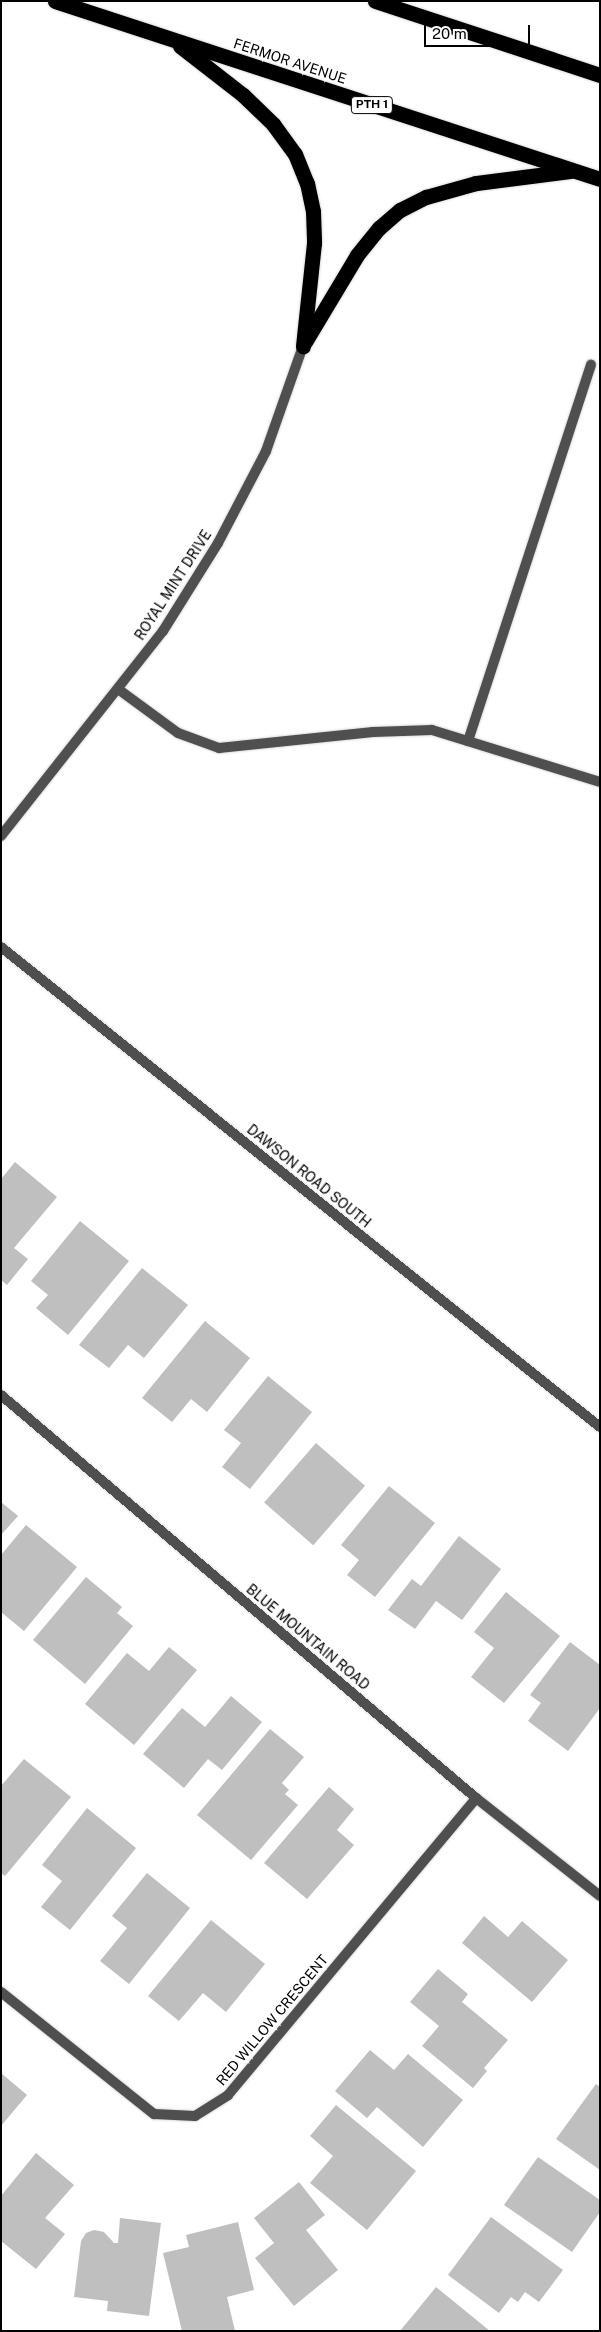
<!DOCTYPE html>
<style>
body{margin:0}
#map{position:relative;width:601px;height:2332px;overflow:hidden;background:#fff;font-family:"Public Sans",sans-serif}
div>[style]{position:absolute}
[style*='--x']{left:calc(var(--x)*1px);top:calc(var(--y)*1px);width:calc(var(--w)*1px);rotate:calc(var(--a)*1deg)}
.building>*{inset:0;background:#bfbfbf;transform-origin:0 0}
.roads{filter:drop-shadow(0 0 1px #dbdbdb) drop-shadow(0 0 1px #dbdbdb)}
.lane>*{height:10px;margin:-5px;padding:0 5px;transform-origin:5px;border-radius:5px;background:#4f4f4f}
.street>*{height:10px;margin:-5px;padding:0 5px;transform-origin:5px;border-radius:5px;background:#4f4f4f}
.highway>*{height:15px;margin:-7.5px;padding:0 7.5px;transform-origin:7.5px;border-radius:7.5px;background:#000}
span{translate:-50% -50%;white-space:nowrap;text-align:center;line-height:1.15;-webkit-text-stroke:4.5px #fff;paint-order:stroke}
.shield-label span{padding:1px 4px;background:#fff;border:1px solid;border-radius:4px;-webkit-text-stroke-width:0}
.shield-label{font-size:12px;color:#000;font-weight:700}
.street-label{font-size:14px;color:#000}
.frame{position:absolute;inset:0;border:2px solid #000;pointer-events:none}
.scale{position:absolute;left:424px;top:25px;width:106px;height:22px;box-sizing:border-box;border:2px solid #000;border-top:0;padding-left:6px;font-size:15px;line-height:18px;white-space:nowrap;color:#000;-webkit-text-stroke:4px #fff;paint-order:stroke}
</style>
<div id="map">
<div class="building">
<i style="clip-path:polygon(15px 1162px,57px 1197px,14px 1248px,28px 1259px,7px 1285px,1px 1280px,1px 1179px)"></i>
<i style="clip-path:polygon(80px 1221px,129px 1261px,68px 1335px,36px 1308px,48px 1295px,31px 1281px)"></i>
<i style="clip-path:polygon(142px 1268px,188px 1305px,144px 1358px,128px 1345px,109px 1368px,79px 1345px)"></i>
<i style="clip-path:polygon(205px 1321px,250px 1358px,207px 1412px,191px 1399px,172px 1422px,142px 1398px)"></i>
<i style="clip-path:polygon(268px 1376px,312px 1412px,250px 1489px,222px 1467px,241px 1443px,224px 1430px)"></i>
<i style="left:316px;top:1443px;width:65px;height:79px;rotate:41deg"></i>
<i style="clip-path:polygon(389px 1486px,435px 1523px,375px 1597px,347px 1575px,359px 1560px,341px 1545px)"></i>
<i style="clip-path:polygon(1px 1502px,18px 1516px,1px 1535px)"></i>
<i style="clip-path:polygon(26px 1525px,77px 1567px,24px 1631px,1px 1612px,1px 1555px)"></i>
<i style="clip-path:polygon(459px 1536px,501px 1569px,462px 1620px,436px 1601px,415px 1629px,388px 1610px,412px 1579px,421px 1586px)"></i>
<i style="clip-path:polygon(86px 1577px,122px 1607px,117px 1613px,133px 1626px,85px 1684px,33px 1640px)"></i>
<i style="clip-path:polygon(506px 1592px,560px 1636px,504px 1703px,471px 1677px,494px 1648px,474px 1632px)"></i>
<i style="clip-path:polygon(570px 1642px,600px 1665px,600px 1708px,568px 1751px,528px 1721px,541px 1703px,530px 1695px)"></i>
<i style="clip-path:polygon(169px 1647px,197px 1670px,134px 1745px,85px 1704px,127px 1653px,149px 1671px)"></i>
<i style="clip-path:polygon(231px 1696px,262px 1722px,222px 1770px,208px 1759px,184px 1788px,143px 1754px,182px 1708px,205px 1727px)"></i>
<i style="clip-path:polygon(270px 1729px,304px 1757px,282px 1783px,289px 1790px,285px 1794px,298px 1805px,251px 1860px,197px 1815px)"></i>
<i style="clip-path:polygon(24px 1759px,71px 1797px,5px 1876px,1px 1873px,1px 1786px)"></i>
<i style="clip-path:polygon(329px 1787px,354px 1809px,337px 1830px,354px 1845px,307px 1899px,264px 1863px)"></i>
<i style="clip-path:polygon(87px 1808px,136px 1848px,70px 1930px,41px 1907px,62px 1881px,42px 1865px)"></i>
<i style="clip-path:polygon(147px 1873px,190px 1908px,129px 1984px,100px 1961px,127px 1928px,112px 1916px)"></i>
<i style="clip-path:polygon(484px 1916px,508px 1937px,522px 1921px,568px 1960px,532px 2002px,462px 1943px)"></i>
<i style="clip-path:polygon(211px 1920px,265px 1964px,226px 2012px,203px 1993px,179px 2021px,148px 1996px)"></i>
<i style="clip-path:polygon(438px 1969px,468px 1994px,462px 2002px,508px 2040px,484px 2068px,487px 2071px,473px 2088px,422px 2046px,439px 2026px,410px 2002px)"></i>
<i style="clip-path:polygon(370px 2050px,394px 2070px,408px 2054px,463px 2100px,423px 2147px,377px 2107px,367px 2118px,335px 2091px)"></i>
<i style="clip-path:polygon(1px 2073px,27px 2095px,1px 2126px)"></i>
<i style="clip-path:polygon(596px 2084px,600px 2087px,600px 2170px,556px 2139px)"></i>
<i style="clip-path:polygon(336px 2105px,416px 2171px,367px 2230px,310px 2183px,333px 2156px,310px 2136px)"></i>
<i style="clip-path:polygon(36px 2153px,74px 2185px,45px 2218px,65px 2234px,36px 2269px,1px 2241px,1px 2196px)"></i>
<i style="clip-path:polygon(538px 2157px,600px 2200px,600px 2212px,572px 2252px,504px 2205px)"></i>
<i style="clip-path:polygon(299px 2182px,325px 2215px,306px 2230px,338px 2270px,294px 2306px,255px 2258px,274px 2243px,254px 2218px)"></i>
<i style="clip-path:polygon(491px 2217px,563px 2270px,539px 2302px,525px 2292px,518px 2302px,511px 2297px,499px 2313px,448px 2275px)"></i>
<i style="clip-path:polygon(120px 2218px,161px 2223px,149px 2316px,107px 2311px,108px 2301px,74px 2297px,81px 2241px,86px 2233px,94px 2230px,104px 2232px,114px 2243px,118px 2243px)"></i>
<i style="clip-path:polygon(238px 2222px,254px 2290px,227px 2297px,235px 2331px,182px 2331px,163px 2253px,189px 2247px,186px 2235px)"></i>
<i style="clip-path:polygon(436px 2287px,490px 2331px,400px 2331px)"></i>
</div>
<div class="roads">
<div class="lane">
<i style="--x:118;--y:689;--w:74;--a:36.3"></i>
<i style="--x:178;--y:733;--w:44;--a:20.1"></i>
<i style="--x:219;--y:748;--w:155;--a:-5.9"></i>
<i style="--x:373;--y:732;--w:59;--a:-1.9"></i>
<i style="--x:432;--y:730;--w:176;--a:17.2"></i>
<i style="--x:468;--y:741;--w:396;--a:-71.9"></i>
</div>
<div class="street">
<i style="--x:1;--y:836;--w:261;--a:-51.7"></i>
<i style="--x:163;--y:631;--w:104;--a:-58"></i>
<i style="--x:218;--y:543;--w:104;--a:-62.4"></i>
<i style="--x:266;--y:451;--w:111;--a:-70.6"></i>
<i style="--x:1;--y:947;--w:768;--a:38.71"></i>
<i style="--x:1;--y:1395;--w:623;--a:40.31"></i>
<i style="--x:476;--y:1798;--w:158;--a:38.3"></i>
<i style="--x:1;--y:1992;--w:196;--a:38.6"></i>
<i style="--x:154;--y:2114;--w:41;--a:2.8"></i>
<i style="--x:195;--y:2116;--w:39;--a:-32"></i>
<i style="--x:228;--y:2095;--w:387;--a:-50.1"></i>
</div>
<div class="highway">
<i style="--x:55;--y:1;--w:573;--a:18.09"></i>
<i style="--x:375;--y:1;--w:237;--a:18.2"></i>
<i style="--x:180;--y:46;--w:80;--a:37.9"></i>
<i style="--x:243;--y:95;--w:42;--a:44"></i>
<i style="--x:273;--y:124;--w:37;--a:54"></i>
<i style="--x:295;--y:154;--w:31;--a:68"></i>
<i style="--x:307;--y:183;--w:29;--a:78"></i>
<i style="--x:313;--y:211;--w:32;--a:88"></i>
<i style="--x:314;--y:243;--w:104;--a:96.1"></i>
<i style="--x:305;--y:342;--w:101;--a:-59.1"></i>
<i style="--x:357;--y:255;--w:35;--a:-51"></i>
<i style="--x:379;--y:228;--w:28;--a:-41"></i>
<i style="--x:400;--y:210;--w:29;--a:-27"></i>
<i style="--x:426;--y:197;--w:52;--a:-15.6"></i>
<i style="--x:476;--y:183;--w:95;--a:-7.3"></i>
</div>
</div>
<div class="shield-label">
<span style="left:372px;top:105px">PTH 1</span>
</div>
<div class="street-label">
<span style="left:290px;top:61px;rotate:18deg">FERMOR AVENUE</span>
<span style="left:173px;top:585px;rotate:-57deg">ROYAL MINT DRIVE</span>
<span style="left:309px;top:1176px;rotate:39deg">DAWSON ROAD SOUTH</span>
<span style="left:308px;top:1637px;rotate:40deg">BLUE MOUNTAIN ROAD</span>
<span style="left:272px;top:2020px;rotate:-50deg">RED WILLOW CRESCENT</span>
</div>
<div class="frame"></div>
<div class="scale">20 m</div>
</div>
